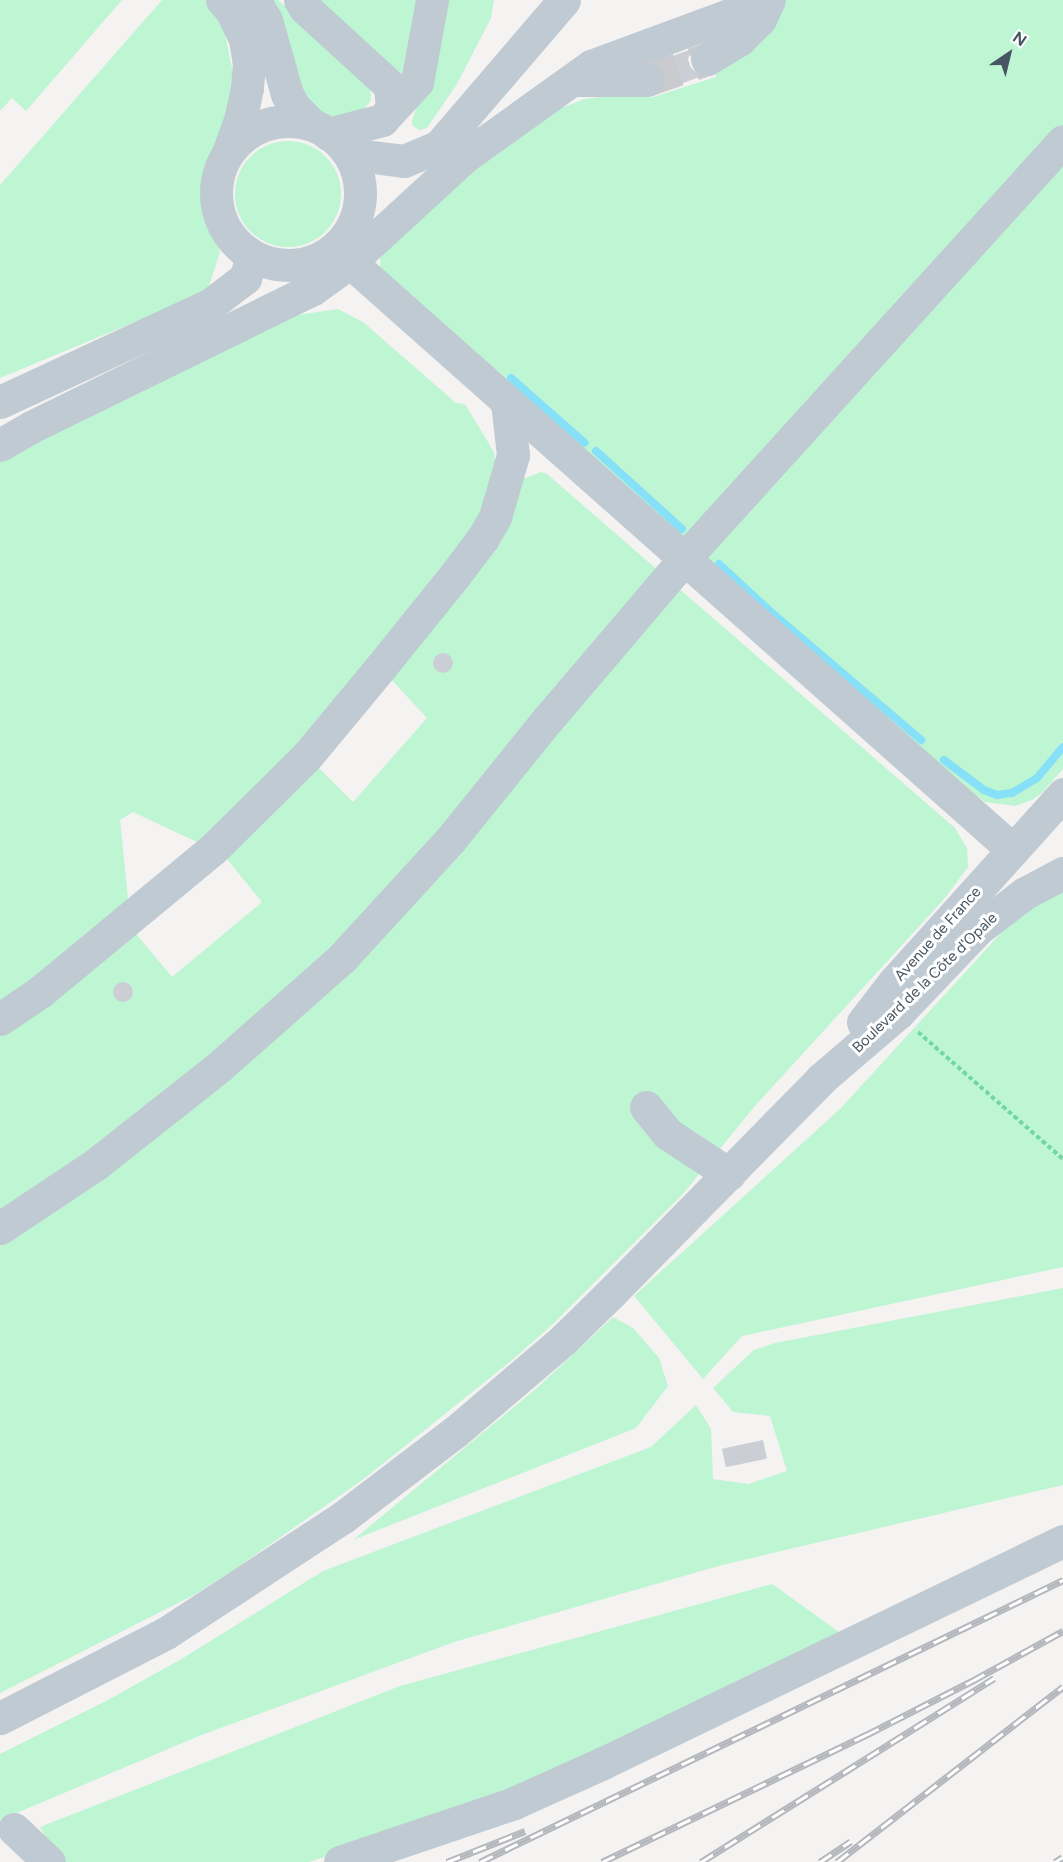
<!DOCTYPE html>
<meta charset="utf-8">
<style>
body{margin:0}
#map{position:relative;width:1063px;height:1862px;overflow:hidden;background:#f5f2f2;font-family:Figtree,sans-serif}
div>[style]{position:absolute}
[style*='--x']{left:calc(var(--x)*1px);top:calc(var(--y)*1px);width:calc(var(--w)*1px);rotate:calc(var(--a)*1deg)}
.green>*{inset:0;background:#bef5d3}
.round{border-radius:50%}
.stream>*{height:8px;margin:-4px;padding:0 4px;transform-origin:4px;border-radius:4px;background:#86e0f7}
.building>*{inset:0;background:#cbcfd5;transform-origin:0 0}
.minor-tunnel>*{height:33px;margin-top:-16.5px;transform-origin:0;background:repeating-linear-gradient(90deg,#cacbce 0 33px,transparent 0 49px)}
.path>*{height:4px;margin-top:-2px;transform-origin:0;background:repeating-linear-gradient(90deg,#71d8a5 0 4.5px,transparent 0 7.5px)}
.minor>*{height:33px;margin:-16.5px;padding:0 16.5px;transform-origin:16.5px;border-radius:16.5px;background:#bfcad3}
.minor>.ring{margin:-16.5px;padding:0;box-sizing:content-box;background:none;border:33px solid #bfcad3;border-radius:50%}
.rail>*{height:7px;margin-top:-3.5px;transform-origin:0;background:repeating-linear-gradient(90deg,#fff 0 14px,#b4b8bd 0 28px);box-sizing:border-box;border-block:2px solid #b4b8bd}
span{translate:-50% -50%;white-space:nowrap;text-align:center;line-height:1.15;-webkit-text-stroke:6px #fff;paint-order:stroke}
.street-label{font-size:15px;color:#475663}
.north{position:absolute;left:979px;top:24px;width:60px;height:60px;-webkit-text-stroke:4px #fff;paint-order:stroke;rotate:35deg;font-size:16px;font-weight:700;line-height:24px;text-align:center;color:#475663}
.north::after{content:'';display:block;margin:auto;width:21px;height:27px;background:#475663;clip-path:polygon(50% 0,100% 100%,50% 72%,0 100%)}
</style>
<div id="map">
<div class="green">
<i style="clip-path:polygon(0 0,122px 0,26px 111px,12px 98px,0 111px)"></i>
<i style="clip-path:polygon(162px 0,205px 0,209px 4px,225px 33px,233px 73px,223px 134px,209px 163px,203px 194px,207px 216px,220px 252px,209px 286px,200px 295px,0 378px,0 185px)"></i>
<i style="clip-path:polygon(262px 0,278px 0,364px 76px,370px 88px,371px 100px,362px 112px,341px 121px,327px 116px,308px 104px)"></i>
<i style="clip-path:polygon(308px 0,417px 0,405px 79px)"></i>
<i style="clip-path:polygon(438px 0,494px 0,491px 18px,457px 84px,427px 128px,419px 130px,412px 125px,412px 121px,422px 90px)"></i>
<i style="clip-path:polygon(785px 0,1063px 0,1063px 769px,1042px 793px,1032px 800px,1015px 806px,985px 802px,966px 788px,380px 267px,381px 248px,396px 228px,540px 117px,584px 99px,645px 91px,650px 98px,716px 77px,715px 64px)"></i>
<i class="round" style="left:235px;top:141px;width:106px;height:106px"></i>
<i style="clip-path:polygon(338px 309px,363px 322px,456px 403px,465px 404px,494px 452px,496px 467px,485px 512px,348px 693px,201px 844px,133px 812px,120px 820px,131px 928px,172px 977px,262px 902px,222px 853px,313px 762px,353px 802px,427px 718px,388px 676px,523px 479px,541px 472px,547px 474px,955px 828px,967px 848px,968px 867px,945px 898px,755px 1106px,682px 1195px,553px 1324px,511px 1361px,365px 1478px,235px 1569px,194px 1595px,0 1693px,0 455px,277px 318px)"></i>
<i style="clip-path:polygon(1063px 889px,1063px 1267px,742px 1336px,703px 1379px,634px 1296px,841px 1108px,1013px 920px)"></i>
<i style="clip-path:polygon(1063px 1288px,1063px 1485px,722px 1565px,454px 1642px,199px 1736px,0 1820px,0 1754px,108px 1700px,183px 1658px,323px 1571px,651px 1447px,696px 1405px,711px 1429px,713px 1479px,748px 1484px,787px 1471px,770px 1416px,733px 1412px,713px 1388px,754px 1350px,775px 1343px)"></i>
<i style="clip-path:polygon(613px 1317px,633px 1328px,659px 1358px,668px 1386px,636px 1428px,353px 1540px,537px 1388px)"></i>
<i style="clip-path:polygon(772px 1584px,849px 1639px,531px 1789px,309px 1862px,60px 1862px,40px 1827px,400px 1686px)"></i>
</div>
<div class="stream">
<i style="--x:511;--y:378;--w:98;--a:41.3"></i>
<i style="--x:596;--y:451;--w:116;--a:42.2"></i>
<i style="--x:719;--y:564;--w:72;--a:42.8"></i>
<i style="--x:772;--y:613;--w:196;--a:40.4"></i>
<i style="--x:944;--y:760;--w:50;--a:36.9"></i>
<i style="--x:984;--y:790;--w:14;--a:21"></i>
<i style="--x:997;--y:795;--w:15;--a:-8"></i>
<i style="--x:1012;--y:793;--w:29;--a:-31"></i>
<i style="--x:1037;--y:778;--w:40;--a:-50"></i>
</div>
<div class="building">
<i style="clip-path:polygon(692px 49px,688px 59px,691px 68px,702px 76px,662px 91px,666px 81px,663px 71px,653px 63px)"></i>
<i class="round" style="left:433px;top:653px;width:20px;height:20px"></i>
<i class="round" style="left:113px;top:982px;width:20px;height:20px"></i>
<i style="left:763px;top:1440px;width:19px;height:42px;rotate:78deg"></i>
</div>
<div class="minor-tunnel">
<i style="--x:647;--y:80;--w:64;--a:-19.3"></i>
</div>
<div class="path">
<i style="--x:918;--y:1032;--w:193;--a:41.2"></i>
</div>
<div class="minor">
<i style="--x:222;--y:0;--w:13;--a:48"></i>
<i style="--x:231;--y:10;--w:32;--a:64"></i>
<i style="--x:245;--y:39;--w:25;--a:81"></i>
<i style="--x:249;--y:64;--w:24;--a:95"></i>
<i style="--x:247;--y:88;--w:33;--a:102"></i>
<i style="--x:240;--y:120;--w:33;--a:110"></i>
<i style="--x:254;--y:0;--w:23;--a:59"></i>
<i style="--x:266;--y:20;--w:77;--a:74.2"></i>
<i style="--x:287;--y:94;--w:15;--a:62"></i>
<i style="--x:294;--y:107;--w:23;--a:45"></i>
<i style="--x:300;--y:0;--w:9;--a:58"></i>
<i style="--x:305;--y:8;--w:115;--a:42.5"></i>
<i style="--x:390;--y:86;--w:22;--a:85"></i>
<i style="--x:707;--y:59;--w:37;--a:-31"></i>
<i style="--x:739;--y:40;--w:30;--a:-45"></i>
<i style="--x:760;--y:19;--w:21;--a:-65"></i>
<i style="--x:577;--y:80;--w:70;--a:0"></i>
<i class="ring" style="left:216px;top:121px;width:111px;height:111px"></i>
<i style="--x:328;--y:134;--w:56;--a:-14.5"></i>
<i style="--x:382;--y:120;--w:52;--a:-47.4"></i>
<i style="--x:417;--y:82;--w:83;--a:-79.6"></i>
<i style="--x:349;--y:154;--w:55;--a:7.3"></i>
<i style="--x:404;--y:161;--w:38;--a:-23"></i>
<i style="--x:439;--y:146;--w:192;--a:-49.4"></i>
<i style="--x:350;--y:262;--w:886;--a:41.57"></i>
<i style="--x:0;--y:402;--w:233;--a:-24.9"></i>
<i style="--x:211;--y:304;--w:43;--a:-37.4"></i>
<i style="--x:245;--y:278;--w:21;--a:-71"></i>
<i style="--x:0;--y:445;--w:36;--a:-30"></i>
<i style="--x:31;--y:427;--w:314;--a:-26.1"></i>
<i style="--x:313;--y:289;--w:46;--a:-36.1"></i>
<i style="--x:350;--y:262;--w:155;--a:-42.6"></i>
<i style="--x:464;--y:157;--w:156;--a:-35.6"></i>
<i style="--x:591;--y:66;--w:153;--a:-20.3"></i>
<i style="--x:734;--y:13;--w:18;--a:-47"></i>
<i style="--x:0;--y:1019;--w:48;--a:-34"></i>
<i style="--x:40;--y:992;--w:224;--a:-39.6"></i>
<i style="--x:213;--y:849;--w:132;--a:-44.7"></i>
<i style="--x:307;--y:756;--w:114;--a:-50.3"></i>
<i style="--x:380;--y:668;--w:119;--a:-51.1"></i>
<i style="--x:455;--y:575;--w:46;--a:-52.9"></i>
<i style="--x:483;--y:538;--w:24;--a:-60"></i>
<i style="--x:495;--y:517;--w:65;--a:-73.8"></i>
<i style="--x:513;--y:455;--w:53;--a:-96.5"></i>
<i style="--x:863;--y:1022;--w:51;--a:-52.2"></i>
<i style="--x:894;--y:982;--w:253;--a:-48"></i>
<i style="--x:646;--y:1107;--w:35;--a:51"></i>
<i style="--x:668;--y:1134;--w:73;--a:33.3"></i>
<i style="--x:0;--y:1228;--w:115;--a:-33.7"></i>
<i style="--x:96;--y:1164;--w:158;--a:-38.3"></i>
<i style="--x:220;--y:1066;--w:163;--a:-41.5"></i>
<i style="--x:342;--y:958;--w:161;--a:-47.5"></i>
<i style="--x:451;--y:839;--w:154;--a:-51.1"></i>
<i style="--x:548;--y:719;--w:210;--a:-49.6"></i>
<i style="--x:684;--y:559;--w:564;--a:-47.8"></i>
<i style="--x:0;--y:1718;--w:186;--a:-27.1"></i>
<i style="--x:166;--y:1633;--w:210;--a:-33.2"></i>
<i style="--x:342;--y:1518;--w:142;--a:-37.3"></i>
<i style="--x:455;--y:1432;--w:142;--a:-40.4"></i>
<i style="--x:563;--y:1340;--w:66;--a:-44.4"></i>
<i style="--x:610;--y:1294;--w:301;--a:-45.5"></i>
<i style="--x:821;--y:1079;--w:101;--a:-40.6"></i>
<i style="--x:898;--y:1013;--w:116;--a:-46.4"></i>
<i style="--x:978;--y:929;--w:59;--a:-37.5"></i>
<i style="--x:1025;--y:893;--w:43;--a:-27.8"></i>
<i style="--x:14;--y:1829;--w:48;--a:43.3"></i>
<i style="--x:340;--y:1862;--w:184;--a:-18.7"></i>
<i style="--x:514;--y:1803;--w:98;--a:-24.2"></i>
<i style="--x:603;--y:1763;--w:511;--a:-25.76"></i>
</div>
<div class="rail">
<i style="--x:447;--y:1862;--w:84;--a:-21.7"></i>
<i style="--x:480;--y:1862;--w:648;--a:-25.81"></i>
<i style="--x:602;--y:1862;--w:293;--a:-25.7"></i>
<i style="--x:866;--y:1735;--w:119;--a:-27"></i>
<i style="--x:972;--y:1681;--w:104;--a:-28.8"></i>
<i style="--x:701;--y:1862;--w:346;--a:-32.1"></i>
<i style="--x:820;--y:1862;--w:37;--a:-34"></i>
<i style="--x:837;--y:1862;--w:286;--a:-37.8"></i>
<i style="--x:1055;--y:1862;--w:9;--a:-32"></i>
</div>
<div class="street-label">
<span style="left:938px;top:934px;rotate:-48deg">Avenue de France</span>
<span style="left:925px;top:983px;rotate:-44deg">Boulevard de la Côte d'Opale</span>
</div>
<div class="north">N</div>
</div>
